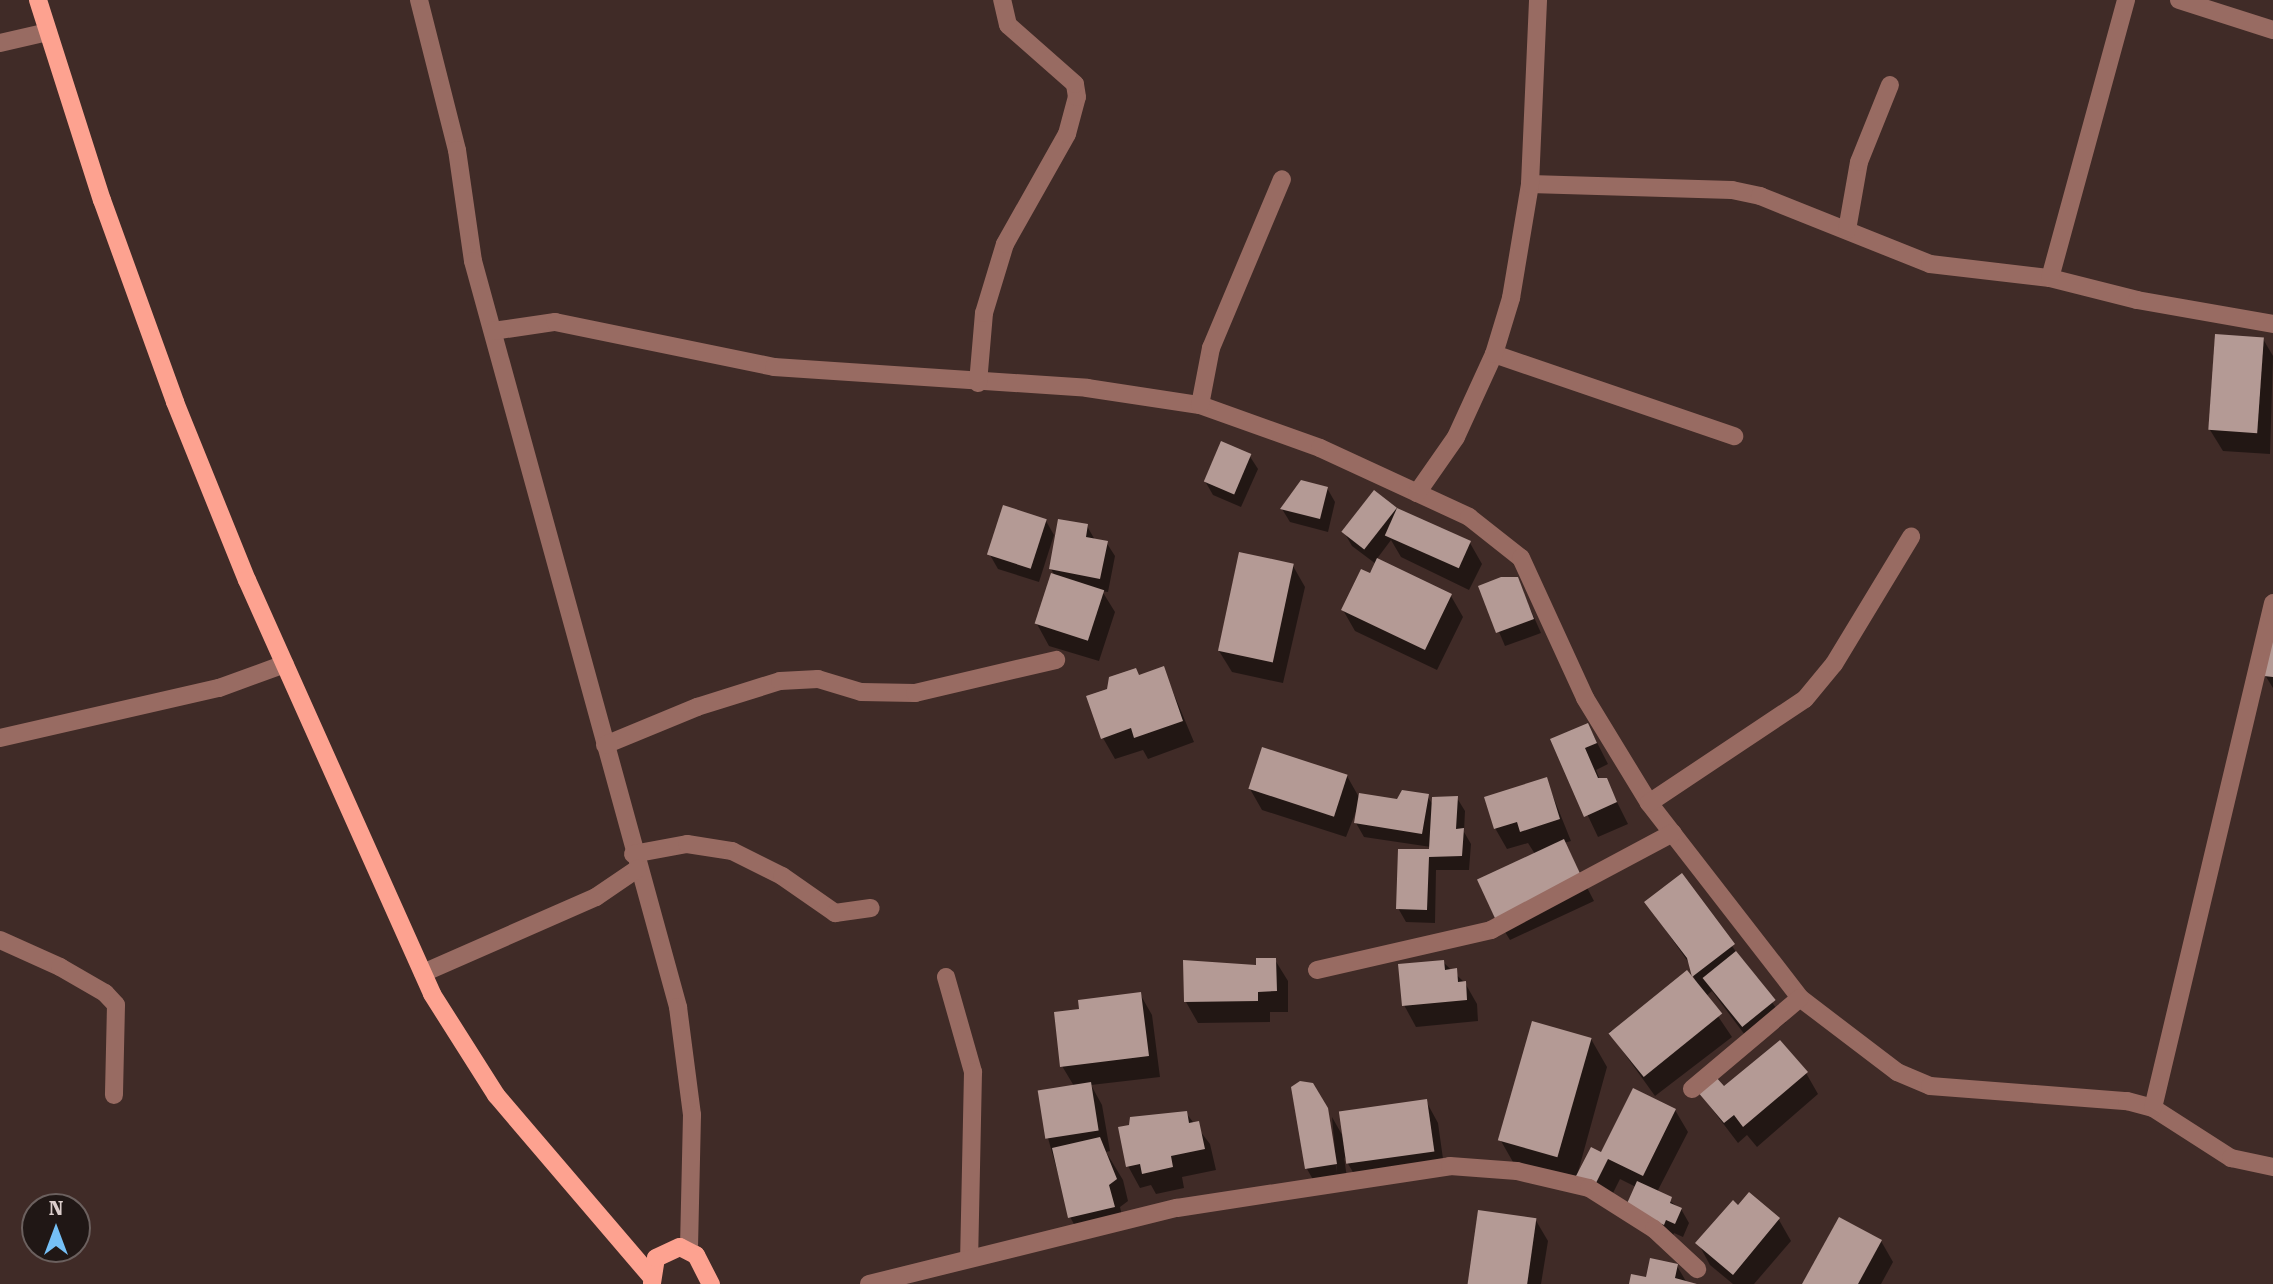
<!DOCTYPE html>
<style>
body{margin:0}
#map{position:relative;width:2273px;height:1284px;overflow:hidden;background:#402b27;font-family:"Roboto Serif",serif}
div>[style]{position:absolute}
[style*='--x']{left:calc(var(--x)*1px);top:calc(var(--y)*1px);width:calc(var(--w)*1px);rotate:calc(var(--a)*1deg)}
.shadow>*{inset:0;background:#0007}
.building>*{inset:0;background:#b49a95;transform-origin:0 0}
.minor>*{height:18px;margin:-9px;padding:0 9px;transform-origin:9px;border-radius:9px;background:#986b62}
.major>*{height:18px;margin:-9px;padding:0 9px;transform-origin:9px;border-radius:9px;background:#fda290}
span{translate:-50% -50%;white-space:nowrap;text-align:center;line-height:1.15;-webkit-text-stroke:7px #201715;paint-order:stroke}
.north{position:absolute;left:21px;top:1193px;width:70px;height:70px;box-sizing:border-box;background:#201715;border:2px solid #6b605e;border-radius:50%;rotate:0deg;font-size:19px;font-weight:700;line-height:28px;text-align:center;color:#dbcdcb}
.north::after{content:'';display:block;margin:auto;width:24px;height:32px;background:#75c0f6;clip-path:polygon(50% 0,100% 100%,50% 72%,0 100%)}
</style>
<div id="map">
<div class="shadow">
<i style="clip-path:polygon(2263px 339px,2273px 356px,2270px 454px,2223px 451px,2210px 430px)"></i>
<i style="clip-path:polygon(1249px 455px,1258px 469px,1241px 507px,1213px 495px,1205px 481px)"></i>
<i style="clip-path:polygon(1327px 488px,1335px 502px,1328px 532px,1290px 522px,1282px 509px)"></i>
<i style="clip-path:polygon(1374px 493px,1396px 509px,1470px 543px,1482px 564px,1469px 590px,1401px 557px,1391px 540px,1376px 560px,1451px 596px,1463px 617px,1437px 670px,1355px 631px,1343px 610px,1376px 564px,1352px 546px,1344px 532px)"></i>
<i style="clip-path:polygon(1046px 521px,1054px 535px,1039px 582px,998px 569px,990px 555px)"></i>
<i style="clip-path:polygon(1087px 526px,1095px 540px,1106px 542px,1115px 556px,1108px 592px,1102px 591px,1115px 612px,1099px 661px,1049px 646px,1037px 624px,1055px 576px,1051px 569px)"></i>
<i style="clip-path:polygon(1293px 566px,1305px 587px,1283px 683px,1232px 672px,1219px 651px)"></i>
<i style="clip-path:polygon(1517px 579px,1541px 633px,1505px 646px,1480px 587px)"></i>
<i style="clip-path:polygon(2273px 637px,2273px 688px,2265px 675px)"></i>
<i style="clip-path:polygon(1163px 668px,1194px 742px,1148px 759px,1143px 750px,1115px 759px,1103px 738px,1139px 676px)"></i>
<i style="clip-path:polygon(1588px 725px,1608px 764px,1596px 770px,1600px 780px,1606px 780px,1628px 824px,1598px 837px,1552px 740px)"></i>
<i style="clip-path:polygon(1347px 776px,1360px 799px,1398px 801px,1427px 796px,1433px 805px,1457px 798px,1465px 811px,1464px 832px,1471px 844px,1469px 870px,1436px 870px,1435px 923px,1406px 922px,1398px 908px,1431px 847px,1364px 837px,1356px 823px,1359px 804px,1346px 837px,1262px 810px,1250px 789px)"></i>
<i style="clip-path:polygon(1546px 779px,1571px 841px,1564px 843px,1594px 901px,1510px 940px,1497px 919px,1535px 854px,1528px 843px,1507px 849px,1495px 828px)"></i>
<i style="clip-path:polygon(1682px 876px,1786px 1022px,1754px 1047px,1712px 991px,1705px 997px,1732px 1037px,1655px 1096px,1609px 1032px,1696px 984px,1691px 966px,1646px 902px)"></i>
<i style="clip-path:polygon(1275px 960px,1288px 981px,1288px 1012px,1270px 1012px,1270px 1022px,1198px 1023px,1186px 1002px)"></i>
<i style="clip-path:polygon(1443px 962px,1465px 983px,1477px 1004px,1478px 1021px,1416px 1027px,1404px 1005px)"></i>
<i style="clip-path:polygon(1140px 994px,1152px 1015px,1160px 1077px,1091px 1085px,1102px 1105px,1110px 1151px,1106px 1152px,1123px 1180px,1128px 1201px,1120px 1207px,1125px 1228px,1082px 1238px,1070px 1217px,1048px 1138px,1074px 1086px,1062px 1066px,1081px 1011px)"></i>
<i style="clip-path:polygon(1591px 1039px,1607px 1067px,1578px 1172px,1675px 1110px,1688px 1132px,1657px 1192px,1681px 1209px,1689px 1223px,1683px 1237px,1674px 1233px,1672px 1238px,1635px 1222px,1636px 1187px,1620px 1179px,1607px 1205px,1575px 1184px,1517px 1169px,1501px 1141px)"></i>
<i style="clip-path:polygon(1806px 1073px,1818px 1094px,1757px 1147px,1747px 1135px,1738px 1143px,1699px 1092px)"></i>
<i style="clip-path:polygon(1293px 1088px,1327px 1108px,1337px 1173px,1332px 1117px,1345px 1140px,1426px 1101px,1438px 1123px,1445px 1173px,1360px 1184px,1344px 1157px,1348px 1185px,1319px 1190px,1307px 1169px)"></i>
<i style="clip-path:polygon(1186px 1113px,1210px 1144px,1216px 1170px,1182px 1177px,1184px 1188px,1156px 1194px,1151px 1185px,1140px 1188px,1128px 1166px,1132px 1119px)"></i>
<i style="clip-path:polygon(1749px 1195px,1779px 1220px,1791px 1241px,1754px 1284px,1733px 1284px,1710px 1265px,1698px 1243px)"></i>
<i style="clip-path:polygon(1535px 1219px,1548px 1241px,1541px 1284px,1469px 1284px)"></i>
<i style="clip-path:polygon(1881px 1241px,1893px 1262px,1881px 1284px,1804px 1284px)"></i>
<i style="clip-path:polygon(1677px 1266px,1687px 1283px,1694px 1284px,1631px 1284px)"></i>
</div>
<div class="building">
<i style="left:2215px;top:334px;width:49px;height:96px;rotate:4deg"></i>
<i style="left:1221px;top:441px;width:33px;height:44px;rotate:23deg"></i>
<i style="clip-path:polygon(1301px 480px,1328px 487px,1320px 519px,1280px 509px)"></i>
<i style="left:1374px;top:490px;width:29px;height:53px;rotate:38deg"></i>
<i style="left:1003px;top:505px;width:46px;height:52px;rotate:18deg"></i>
<i style="left:1397px;top:508px;width:81px;height:30px;rotate:24deg"></i>
<i style="clip-path:polygon(1058px 519px,1088px 524px,1086px 537px,1108px 541px,1100px 579px,1049px 569px)"></i>
<i style="left:1239px;top:552px;width:56px;height:101px;rotate:12deg"></i>
<i style="clip-path:polygon(1377px 558px,1452px 594px,1425px 650px,1341px 610px,1361px 569px,1370px 573px)"></i>
<i style="left:1051px;top:573px;width:56px;height:53px;rotate:18deg"></i>
<i style="clip-path:polygon(1501px 577px,1518px 577px,1534px 619px,1496px 633px,1478px 586px)"></i>
<i style="clip-path:polygon(2273px 634px,2273px 677px,2264px 676px)"></i>
<i style="clip-path:polygon(1164px 666px,1183px 721px,1134px 738px,1131px 728px,1101px 739px,1086px 696px,1107px 689px,1109px 677px,1136px 668px,1139px 675px)"></i>
<i style="clip-path:polygon(1588px 723px,1597px 743px,1585px 748px,1598px 778px,1607px 778px,1617px 802px,1584px 817px,1550px 739px)"></i>
<i style="left:1262px;top:747px;width:90px;height:44px;rotate:18deg"></i>
<i style="clip-path:polygon(1547px 777px,1560px 819px,1520px 832px,1517px 822px,1494px 829px,1484px 797px)"></i>
<i style="clip-path:polygon(1402px 790px,1429px 794px,1422px 834px,1354px 823px,1359px 793px,1397px 799px)"></i>
<i style="clip-path:polygon(1458px 796px,1456px 829px,1464px 828px,1462px 856px,1429px 857px,1427px 910px,1396px 909px,1398px 849px,1429px 849px,1432px 797px)"></i>
<i style="left:1564px;top:839px;width:44px;height:96px;rotate:65deg"></i>
<i style="clip-path:polygon(1682px 873px,1735px 944px,1692px 977px,1687px 958px,1644px 902px)"></i>
<i style="left:1736px;top:951px;width:63px;height:43px;rotate:51deg"></i>
<i style="clip-path:polygon(1256px 958px,1276px 958px,1277px 991px,1258px 992px,1258px 1001px,1184px 1002px,1183px 960px,1256px 965px)"></i>
<i style="clip-path:polygon(1444px 960px,1445px 970px,1457px 968px,1458px 982px,1466px 981px,1467px 1000px,1402px 1006px,1398px 964px)"></i>
<i style="left:1687px;top:970px;width:56px;height:101px;rotate:51deg"></i>
<i style="clip-path:polygon(1141px 992px,1149px 1056px,1060px 1067px,1054px 1012px,1079px 1009px,1078px 1000px)"></i>
<i style="left:1532px;top:1021px;width:62px;height:124px;rotate:16deg"></i>
<i style="clip-path:polygon(1780px 1040px,1808px 1072px,1743px 1127px,1734px 1115px,1724px 1123px,1697px 1091px,1715px 1076px,1724px 1086px)"></i>
<i style="clip-path:polygon(1300px 1081px,1313px 1083px,1328px 1108px,1337px 1164px,1305px 1169px,1291px 1087px)"></i>
<i style="left:1091px;top:1082px;width:49px;height:54px;rotate:81deg"></i>
<i style="clip-path:polygon(1633px 1088px,1676px 1109px,1643px 1176px,1608px 1159px,1595px 1185px,1576px 1176px,1591px 1147px,1601px 1152px)"></i>
<i style="left:1427px;top:1099px;width:53px;height:89px;rotate:82deg"></i>
<i style="clip-path:polygon(1187px 1111px,1189px 1123px,1199px 1121px,1205px 1149px,1171px 1156px,1173px 1167px,1142px 1174px,1140px 1164px,1126px 1167px,1118px 1127px,1129px 1125px,1130px 1117px)"></i>
<i style="clip-path:polygon(1100px 1137px,1117px 1179px,1109px 1185px,1115px 1207px,1068px 1218px,1052px 1148px)"></i>
<i style="clip-path:polygon(1637px 1181px,1672px 1197px,1670px 1203px,1682px 1208px,1675px 1224px,1666px 1220px,1664px 1225px,1625px 1208px)"></i>
<i style="clip-path:polygon(1749px 1192px,1780px 1218px,1733px 1275px,1695px 1243px,1733px 1200px,1738px 1205px)"></i>
<i style="left:1478px;top:1210px;width:59px;height:75px;rotate:8deg"></i>
<i style="clip-path:polygon(1839px 1217px,1882px 1240px,1858px 1284px,1802px 1284px)"></i>
<i style="clip-path:polygon(1650px 1258px,1678px 1264px,1675px 1278px,1697px 1284px,1629px 1284px,1631px 1274px,1646px 1277px)"></i>
</div>
<div class="minor">
<i style="--x:419;--y:0;--w:155;--a:75.8"></i>
<i style="--x:457;--y:150;--w:112;--a:81.8"></i>
<i style="--x:473;--y:261;--w:774;--a:74.63"></i>
<i style="--x:678;--y:1007;--w:109;--a:82.6"></i>
<i style="--x:692;--y:1115;--w:134;--a:91.3"></i>
<i style="--x:2179;--y:0;--w:99;--a:17.7"></i>
<i style="--x:0;--y:43;--w:49;--a:-12.9"></i>
<i style="--x:1530;--y:184;--w:202;--a:1.7"></i>
<i style="--x:1732;--y:190;--w:29;--a:12"></i>
<i style="--x:1760;--y:196;--w:183;--a:21.8"></i>
<i style="--x:1930;--y:264;--w:121;--a:6.7"></i>
<i style="--x:2050;--y:278;--w:90;--a:14.2"></i>
<i style="--x:2137;--y:300;--w:138;--a:10"></i>
<i style="--x:1847;--y:230;--w:69;--a:-80"></i>
<i style="--x:1859;--y:162;--w:83;--a:-68.1"></i>
<i style="--x:2050;--y:278;--w:288;--a:-74.7"></i>
<i style="--x:493;--y:331;--w:63;--a:-8.3"></i>
<i style="--x:555;--y:322;--w:224;--a:11.6"></i>
<i style="--x:774;--y:367;--w:314;--a:3.8"></i>
<i style="--x:1087;--y:388;--w:114;--a:8.6"></i>
<i style="--x:1200;--y:405;--w:127;--a:19.7"></i>
<i style="--x:1320;--y:448;--w:164;--a:24.8"></i>
<i style="--x:1469;--y:517;--w:66;--a:38.3"></i>
<i style="--x:1521;--y:558;--w:154;--a:65.4"></i>
<i style="--x:1585;--y:698;--w:123;--a:58.6"></i>
<i style="--x:1649;--y:803;--w:247;--a:52.2"></i>
<i style="--x:1800;--y:998;--w:122;--a:37.3"></i>
<i style="--x:1897;--y:1072;--w:36;--a:23"></i>
<i style="--x:1930;--y:1086;--w:198;--a:4.4"></i>
<i style="--x:2127;--y:1101;--w:27;--a:15"></i>
<i style="--x:2153;--y:1108;--w:93;--a:32.7"></i>
<i style="--x:2231;--y:1158;--w:43;--a:12.1"></i>
<i style="--x:1494;--y:354;--w:254;--a:18.9"></i>
<i style="--x:978;--y:383;--w:70;--a:-85.1"></i>
<i style="--x:984;--y:313;--w:72;--a:-73.1"></i>
<i style="--x:1005;--y:244;--w:126;--a:-60.6"></i>
<i style="--x:1067;--y:134;--w:38;--a:-75"></i>
<i style="--x:1077;--y:97;--w:13;--a:-99"></i>
<i style="--x:1075;--y:84;--w:89;--a:-138.6"></i>
<i style="--x:1008;--y:25;--w:26;--a:-103"></i>
<i style="--x:1200;--y:405;--w:58;--a:-79.1"></i>
<i style="--x:1211;--y:348;--w:183;--a:-67.2"></i>
<i style="--x:1417;--y:493;--w:68;--a:-55.1"></i>
<i style="--x:1456;--y:437;--w:91;--a:-65.4"></i>
<i style="--x:1494;--y:354;--w:59;--a:-73.1"></i>
<i style="--x:1511;--y:298;--w:116;--a:-80.5"></i>
<i style="--x:1530;--y:184;--w:184;--a:-87.5"></i>
<i style="--x:0;--y:738;--w:225;--a:-12.9"></i>
<i style="--x:219;--y:688;--w:70;--a:-20"></i>
<i style="--x:605;--y:745;--w:100;--a:-22.4"></i>
<i style="--x:697;--y:707;--w:87;--a:-17.4"></i>
<i style="--x:780;--y:681;--w:38;--a:-3"></i>
<i style="--x:818;--y:679;--w:45;--a:16.8"></i>
<i style="--x:861;--y:692;--w:54;--a:1.1"></i>
<i style="--x:915;--y:693;--w:145;--a:-13.2"></i>
<i style="--x:1649;--y:803;--w:187;--a:-33.7"></i>
<i style="--x:1805;--y:699;--w:45;--a:-50.4"></i>
<i style="--x:1834;--y:664;--w:149;--a:-58.8"></i>
<i style="--x:633;--y:854;--w:55;--a:-10.5"></i>
<i style="--x:687;--y:844;--w:46;--a:8.8"></i>
<i style="--x:732;--y:851;--w:56;--a:26.6"></i>
<i style="--x:782;--y:876;--w:65;--a:34.9"></i>
<i style="--x:835;--y:913;--w:36;--a:-8"></i>
<i style="--x:0;--y:940;--w:66;--a:24.2"></i>
<i style="--x:60;--y:967;--w:52;--a:30"></i>
<i style="--x:105;--y:993;--w:16;--a:47"></i>
<i style="--x:116;--y:1005;--w:90;--a:91.3"></i>
<i style="--x:1317;--y:970;--w:179;--a:-12.9"></i>
<i style="--x:1491;--y:930;--w:206;--a:-28.1"></i>
<i style="--x:423;--y:973;--w:189;--a:-23.7"></i>
<i style="--x:596;--y:897;--w:50;--a:-34.3"></i>
<i style="--x:946;--y:977;--w:99;--a:74.1"></i>
<i style="--x:973;--y:1072;--w:185;--a:91.2"></i>
<i style="--x:1692;--y:1089;--w:141;--a:-40.1"></i>
<i style="--x:2153;--y:1108;--w:519;--a:-76.63"></i>
<i style="--x:869;--y:1284;--w:317;--a:-13.9"></i>
<i style="--x:1177;--y:1208;--w:276;--a:-8.7"></i>
<i style="--x:1450;--y:1166;--w:67;--a:4.3"></i>
<i style="--x:1517;--y:1171;--w:74;--a:13.3"></i>
<i style="--x:1589;--y:1188;--w:77;--a:32.2"></i>
<i style="--x:1654;--y:1229;--w:59;--a:42.9"></i>
</div>
<div class="major">
<i style="--x:38;--y:0;--w:210;--a:72.3"></i>
<i style="--x:102;--y:200;--w:215;--a:70.1"></i>
<i style="--x:175;--y:402;--w:192;--a:68"></i>
<i style="--x:247;--y:580;--w:453;--a:65.9"></i>
<i style="--x:432;--y:994;--w:120;--a:57.6"></i>
<i style="--x:496;--y:1095;--w:237;--a:49.5"></i>
<i style="--x:652;--y:1283;--w:25;--a:-81"></i>
<i style="--x:656;--y:1258;--w:26;--a:-25"></i>
<i style="--x:680;--y:1247;--w:18;--a:27"></i>
<i style="--x:696;--y:1255;--w:33;--a:63"></i>
</div>
<div class="north">N</div>
</div>
